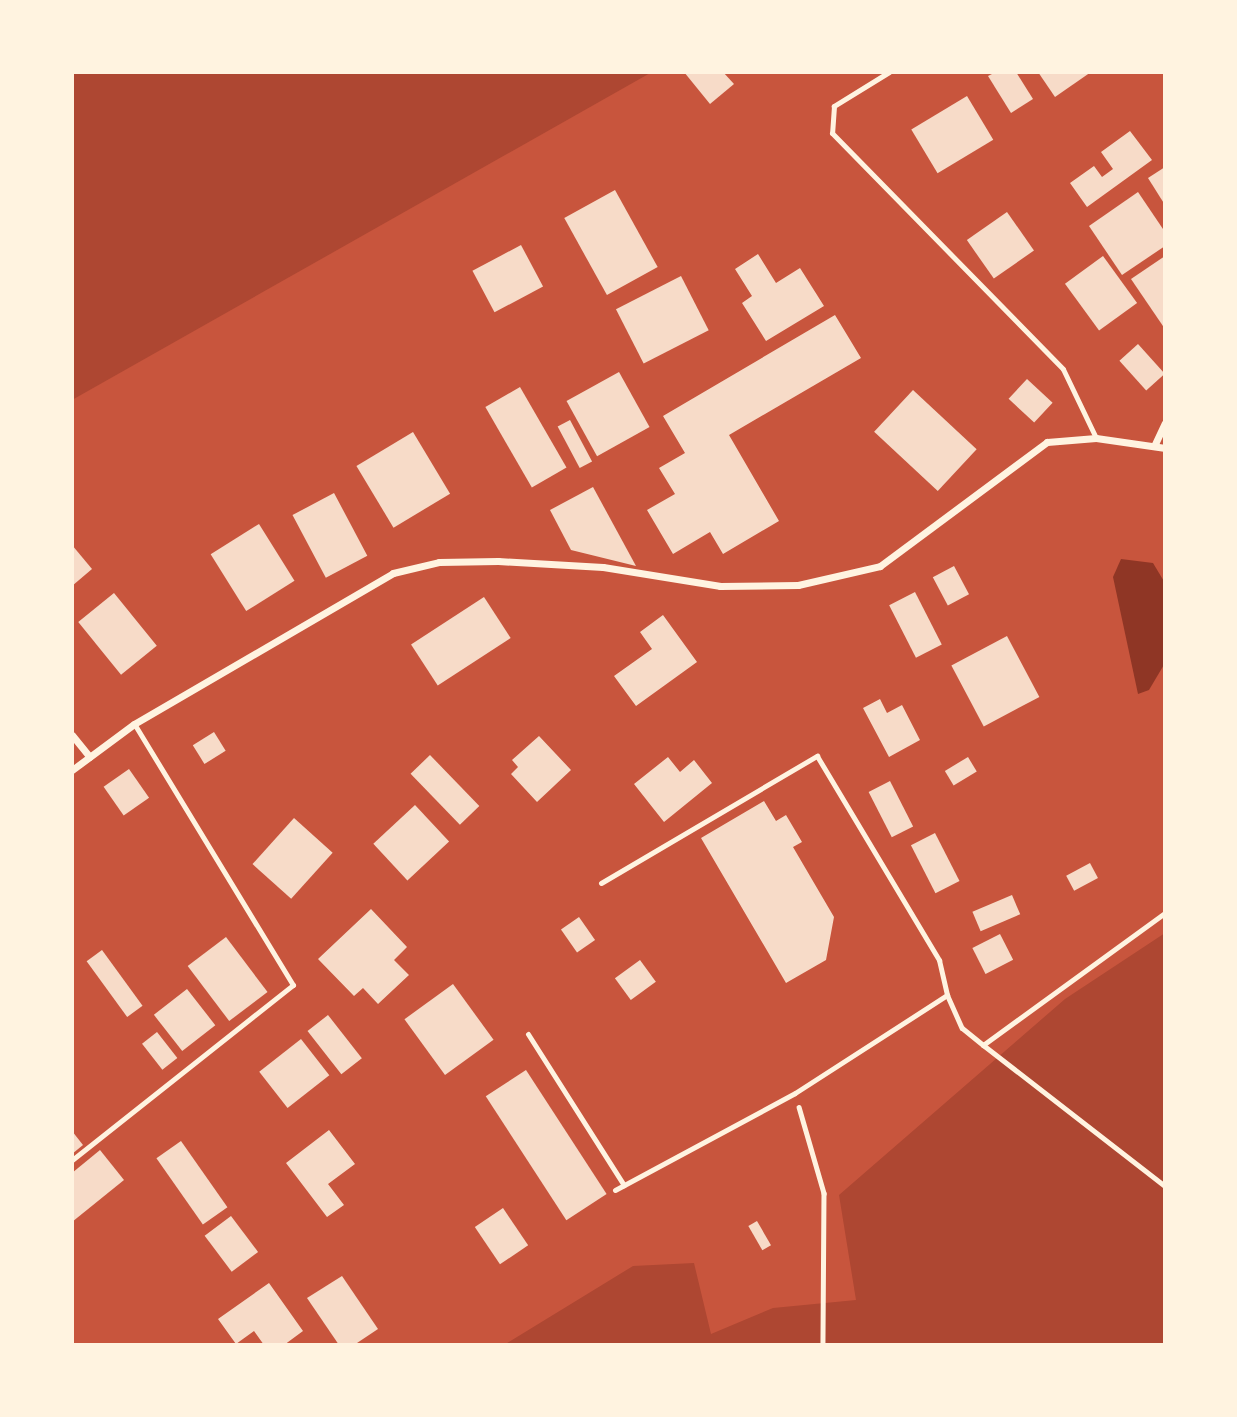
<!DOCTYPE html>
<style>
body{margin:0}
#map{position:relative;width:1237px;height:1417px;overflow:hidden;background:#c8553d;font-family:"DejaVu Sans",sans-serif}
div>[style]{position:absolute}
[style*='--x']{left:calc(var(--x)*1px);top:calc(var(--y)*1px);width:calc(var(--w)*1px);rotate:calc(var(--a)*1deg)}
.green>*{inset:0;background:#ae4732}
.water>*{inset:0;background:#8f3625}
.building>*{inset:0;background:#f7dbc8;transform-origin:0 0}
.path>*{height:4.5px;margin:-2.25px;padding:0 2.25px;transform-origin:2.25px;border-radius:2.25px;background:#fff3e0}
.service>*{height:5px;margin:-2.5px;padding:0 2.5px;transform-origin:2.5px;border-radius:2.5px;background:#fff3e0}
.minor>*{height:7px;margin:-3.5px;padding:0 3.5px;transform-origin:3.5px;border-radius:3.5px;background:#fff3e0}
span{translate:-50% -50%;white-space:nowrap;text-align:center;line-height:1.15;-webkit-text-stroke:7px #fff3e0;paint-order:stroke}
.frame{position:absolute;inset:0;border:74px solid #fff3e0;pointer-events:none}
</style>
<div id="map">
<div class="green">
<i style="clip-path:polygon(72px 72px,652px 72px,72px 400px)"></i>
<i style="clip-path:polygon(1165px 933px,1165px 1345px,504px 1345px,633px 1266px,694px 1263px,711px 1334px,773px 1308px,856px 1300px,839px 1195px,1065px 999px)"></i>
</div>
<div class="water">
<i style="clip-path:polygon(1121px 559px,1153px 563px,1165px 583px,1165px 663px,1149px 690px,1138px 694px,1113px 577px)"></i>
</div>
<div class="building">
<i style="clip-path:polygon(684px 72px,723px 72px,734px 84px,710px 104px)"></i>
<i style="clip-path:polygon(996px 72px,1016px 72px,1033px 99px,1011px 113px,988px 76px)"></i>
<i style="clip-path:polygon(1038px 72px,1091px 72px,1055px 97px)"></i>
<i style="left:967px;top:96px;width:51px;height:65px;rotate:59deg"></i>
<i style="clip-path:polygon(1130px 131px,1152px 160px,1087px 207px,1070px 183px,1094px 166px,1102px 177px,1113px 169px,1101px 152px)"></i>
<i style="clip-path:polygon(1165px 167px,1165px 205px,1148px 178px)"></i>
<i style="left:615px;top:190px;width:88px;height:58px;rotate:61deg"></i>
<i style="clip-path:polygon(1138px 192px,1165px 232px,1165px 246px,1122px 275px,1089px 226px)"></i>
<i style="left:1007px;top:212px;width:47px;height:49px;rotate:55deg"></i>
<i style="left:521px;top:245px;width:47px;height:55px;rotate:62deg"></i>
<i style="clip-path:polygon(758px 254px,776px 283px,800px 268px,824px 306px,766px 341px,742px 303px,752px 296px,735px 269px)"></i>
<i style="left:1103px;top:256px;width:58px;height:47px;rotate:54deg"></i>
<i style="clip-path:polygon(1165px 256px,1165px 329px,1131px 279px)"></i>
<i style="left:681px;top:276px;width:61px;height:73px;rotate:63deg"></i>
<i style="clip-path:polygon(835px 315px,861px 358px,729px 435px,779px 521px,723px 554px,710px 532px,673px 554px,647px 510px,675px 494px,659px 468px,685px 453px,663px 416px)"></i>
<i style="left:1138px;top:344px;width:40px;height:25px;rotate:48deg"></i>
<i style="left:619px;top:372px;width:63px;height:60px;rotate:61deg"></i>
<i style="left:1027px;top:379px;width:35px;height:27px;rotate:43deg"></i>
<i style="left:520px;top:387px;width:93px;height:40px;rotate:60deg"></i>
<i style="left:913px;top:390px;width:87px;height:57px;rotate:43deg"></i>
<i style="left:570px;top:420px;width:47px;height:14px;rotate:62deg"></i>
<i style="left:413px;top:432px;width:72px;height:66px;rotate:59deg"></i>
<i style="clip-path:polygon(593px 487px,636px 566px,571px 550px,550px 510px)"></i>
<i style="left:334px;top:493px;width:71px;height:47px;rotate:62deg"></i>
<i style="left:259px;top:524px;width:67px;height:57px;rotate:58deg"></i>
<i style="clip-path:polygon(72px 545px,92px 569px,72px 586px)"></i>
<i style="left:954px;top:566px;width:32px;height:24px;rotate:62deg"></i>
<i style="left:915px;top:592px;width:59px;height:29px;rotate:63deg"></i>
<i style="left:114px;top:593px;width:68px;height:46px;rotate:51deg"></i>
<i style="left:484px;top:597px;width:49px;height:87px;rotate:57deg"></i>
<i style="clip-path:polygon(663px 615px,697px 662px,636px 706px,614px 676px,652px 649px,640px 632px)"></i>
<i style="left:1007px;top:636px;width:69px;height:63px;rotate:62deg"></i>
<i style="clip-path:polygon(880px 699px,887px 713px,902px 705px,920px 740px,889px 757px,863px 708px)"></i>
<i style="left:214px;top:732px;width:22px;height:25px;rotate:58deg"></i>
<i style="clip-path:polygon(539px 736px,571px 770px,537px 802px,511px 774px,518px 767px,512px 760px)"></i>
<i style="left:430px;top:755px;width:71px;height:27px;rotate:46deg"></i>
<i style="clip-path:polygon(668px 757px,680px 772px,694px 760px,712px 783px,664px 822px,634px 784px)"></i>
<i style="left:968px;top:757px;width:17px;height:27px;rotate:59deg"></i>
<i style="left:129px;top:769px;width:35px;height:31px;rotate:55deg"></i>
<i style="left:890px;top:781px;width:51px;height:24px;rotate:63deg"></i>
<i style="clip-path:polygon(764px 801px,776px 821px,786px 815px,802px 842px,793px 847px,834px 917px,826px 960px,786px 983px,701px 838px)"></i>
<i style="left:415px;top:805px;width:50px;height:57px;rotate:47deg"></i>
<i style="left:294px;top:818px;width:52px;height:62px;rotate:42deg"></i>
<i style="left:935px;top:833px;width:54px;height:27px;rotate:63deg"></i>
<i style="left:1090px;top:863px;width:17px;height:27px;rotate:62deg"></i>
<i style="left:1012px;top:895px;width:21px;height:43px;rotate:67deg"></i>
<i style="clip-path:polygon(371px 909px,407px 947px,394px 960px,409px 975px,378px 1004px,363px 988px,354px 996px,318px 959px)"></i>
<i style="left:579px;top:917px;width:28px;height:22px;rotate:55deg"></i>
<i style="left:1000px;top:934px;width:29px;height:31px;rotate:63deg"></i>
<i style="left:226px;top:937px;width:69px;height:48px;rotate:53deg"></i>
<i style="left:102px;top:950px;width:69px;height:19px;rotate:54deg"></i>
<i style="left:640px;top:960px;width:27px;height:31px;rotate:54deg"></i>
<i style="left:453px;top:984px;width:69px;height:60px;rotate:54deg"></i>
<i style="left:187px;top:989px;width:46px;height:42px;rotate:52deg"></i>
<i style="left:328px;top:1015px;width:55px;height:26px;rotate:52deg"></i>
<i style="left:157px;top:1032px;width:33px;height:19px;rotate:52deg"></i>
<i style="left:301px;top:1039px;width:46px;height:53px;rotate:52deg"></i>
<i style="left:526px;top:1070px;width:148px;height:48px;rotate:57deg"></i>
<i style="clip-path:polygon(329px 1130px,355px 1164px,328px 1184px,344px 1205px,327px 1217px,286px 1163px)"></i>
<i style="clip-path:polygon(72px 1131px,83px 1145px,72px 1154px)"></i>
<i style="left:181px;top:1141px;width:81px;height:30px;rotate:55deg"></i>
<i style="clip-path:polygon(100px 1150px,124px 1180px,72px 1222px,72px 1173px)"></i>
<i style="left:503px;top:1208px;width:45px;height:34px;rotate:56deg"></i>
<i style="left:231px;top:1216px;width:45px;height:33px;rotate:53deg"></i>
<i style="left:757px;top:1221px;width:28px;height:10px;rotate:60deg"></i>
<i style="clip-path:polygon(342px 1276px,378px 1329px,354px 1345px,339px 1345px,307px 1298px)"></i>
<i style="clip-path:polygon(269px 1283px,303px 1331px,284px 1345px,264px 1345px,254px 1331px,236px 1344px,218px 1319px)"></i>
</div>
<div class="path">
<i style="--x:799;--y:1107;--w:90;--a:73.8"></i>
<i style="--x:824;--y:1193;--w:152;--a:90.4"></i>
</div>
<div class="service">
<i style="--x:889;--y:72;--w:65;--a:148.3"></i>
<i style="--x:834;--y:106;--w:27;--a:94"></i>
<i style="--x:832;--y:133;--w:330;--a:45.6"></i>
<i style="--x:1063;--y:369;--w:76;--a:64.4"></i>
<i style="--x:601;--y:883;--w:251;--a:-30.5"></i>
<i style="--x:817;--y:756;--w:238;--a:59.1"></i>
<i style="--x:939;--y:960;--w:36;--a:77"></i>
<i style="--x:528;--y:1034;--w:179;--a:57.6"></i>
<i style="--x:983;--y:1045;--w:230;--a:37.8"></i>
<i style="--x:72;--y:1160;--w:282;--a:-38.4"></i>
<i style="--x:293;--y:985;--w:306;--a:-121.3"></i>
<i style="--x:615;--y:1190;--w:204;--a:-28.3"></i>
<i style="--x:795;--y:1093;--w:181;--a:-32.8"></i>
<i style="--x:947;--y:995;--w:36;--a:66"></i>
<i style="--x:962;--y:1028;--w:27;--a:39"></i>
<i style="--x:983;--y:1045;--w:225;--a:-36"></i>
</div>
<div class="minor">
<i style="--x:1155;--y:444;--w:23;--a:-65"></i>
<i style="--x:72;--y:735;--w:28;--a:51"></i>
<i style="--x:72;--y:770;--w:77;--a:-36.6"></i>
<i style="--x:134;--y:724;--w:300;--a:-30.2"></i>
<i style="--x:393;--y:573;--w:47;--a:-13.4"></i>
<i style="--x:439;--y:562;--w:59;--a:-1"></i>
<i style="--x:498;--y:561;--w:105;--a:3.3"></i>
<i style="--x:603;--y:567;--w:119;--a:9.2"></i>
<i style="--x:720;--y:586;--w:78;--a:-0.7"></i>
<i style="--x:798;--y:585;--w:84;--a:-13"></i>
<i style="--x:880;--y:566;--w:208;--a:-36.6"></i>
<i style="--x:1047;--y:442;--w:49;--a:-4.7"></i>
<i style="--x:1096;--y:438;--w:70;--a:8.2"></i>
</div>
<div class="frame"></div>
</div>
